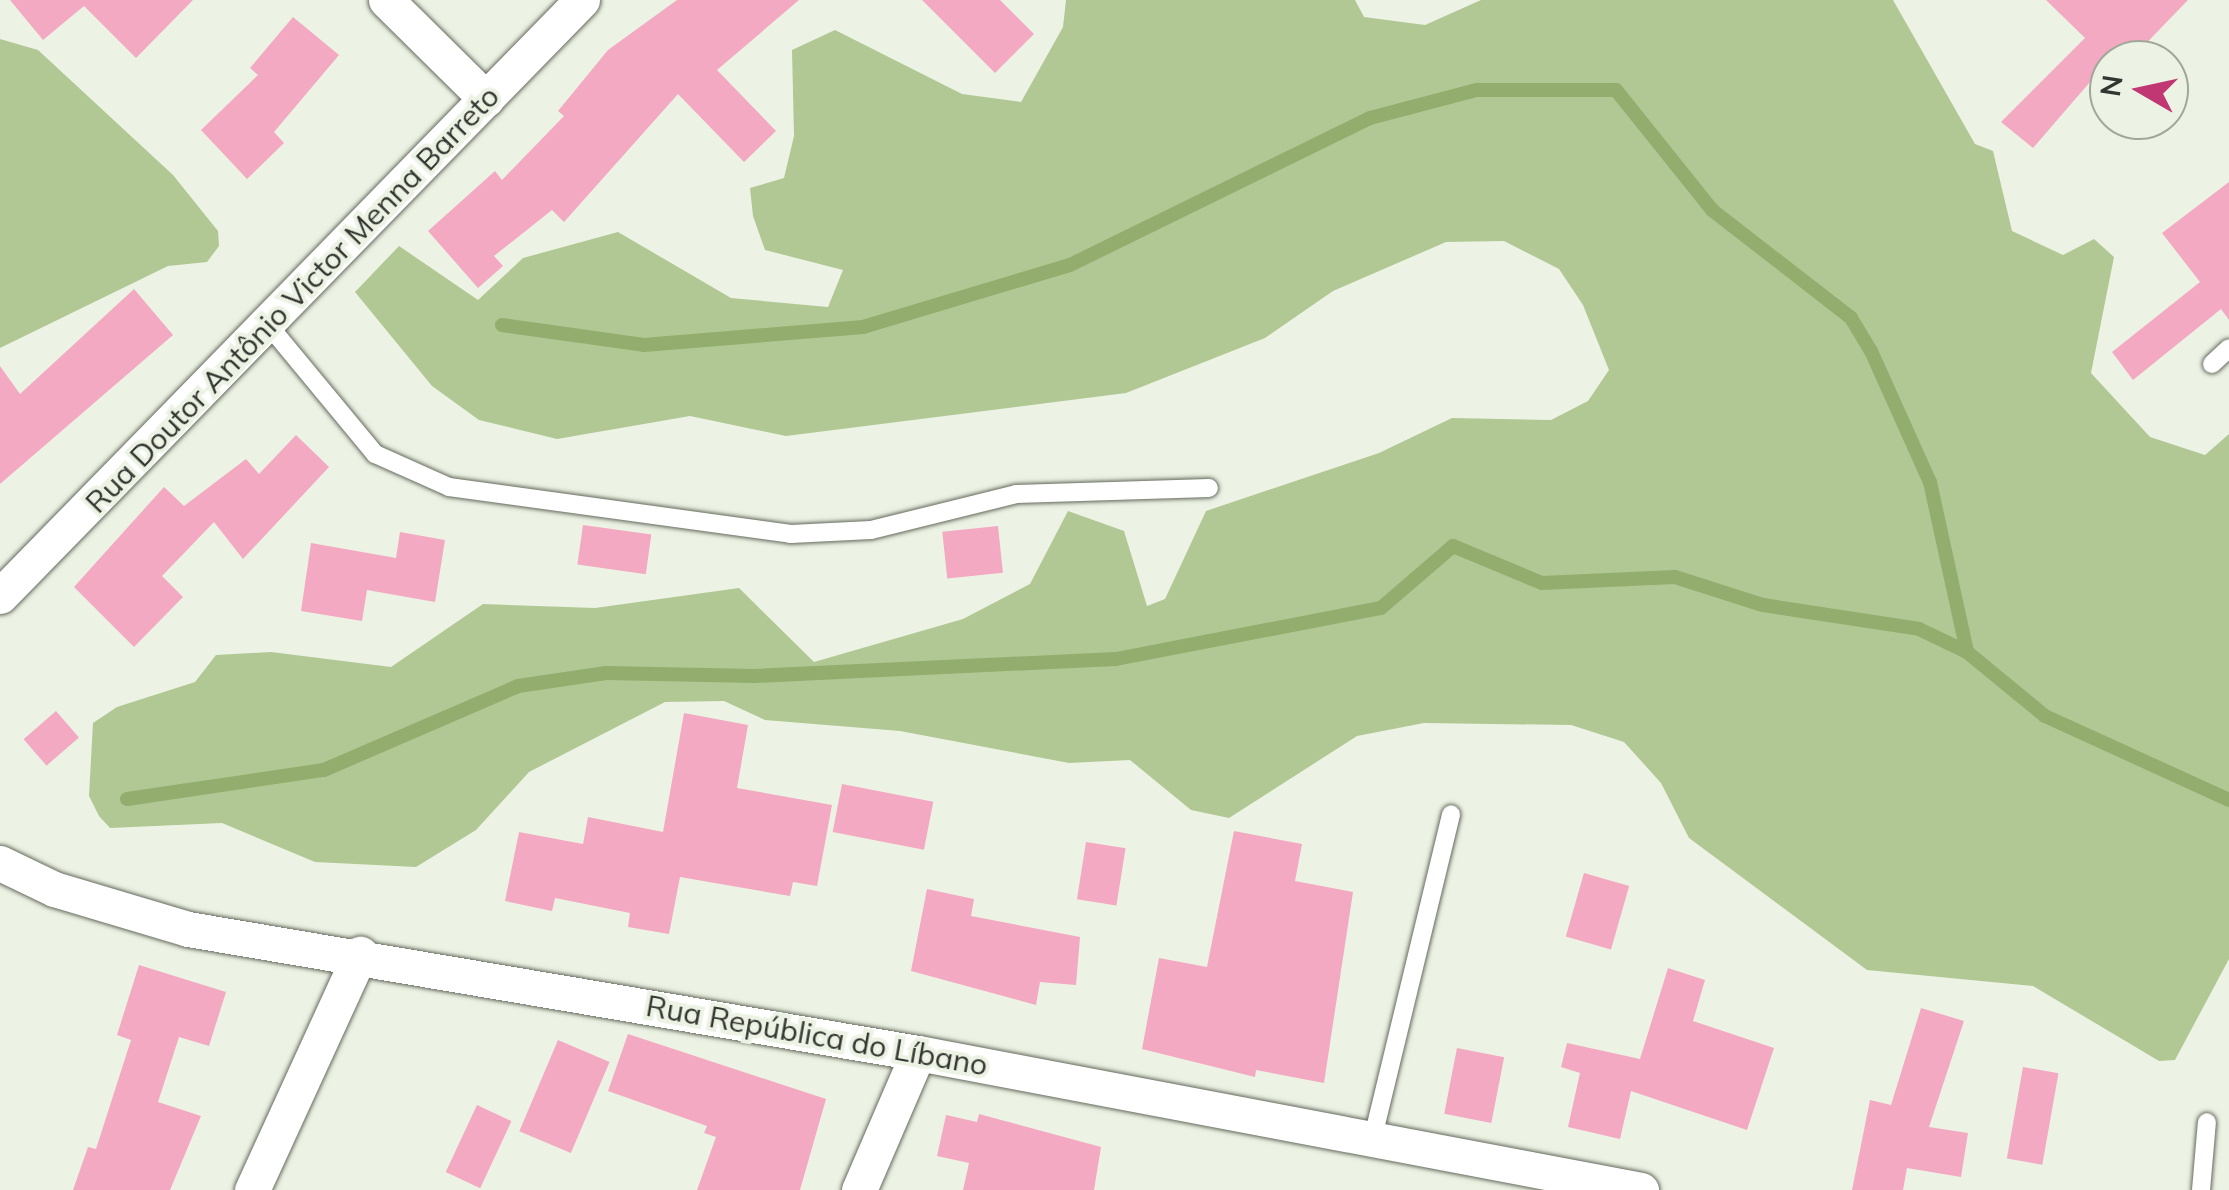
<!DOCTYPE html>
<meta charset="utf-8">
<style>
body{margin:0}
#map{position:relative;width:2229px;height:1190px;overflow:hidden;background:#ecf3e4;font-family:Mulish,sans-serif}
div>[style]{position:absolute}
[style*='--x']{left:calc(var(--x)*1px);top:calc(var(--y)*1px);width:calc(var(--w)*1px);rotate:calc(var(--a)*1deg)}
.green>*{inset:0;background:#b1c894}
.stream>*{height:14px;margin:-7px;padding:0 7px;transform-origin:7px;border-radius:7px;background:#92ad6e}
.building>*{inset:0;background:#f3a9c1;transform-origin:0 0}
.roads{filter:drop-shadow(0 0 2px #656a5e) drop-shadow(0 0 2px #656a5e)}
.service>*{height:18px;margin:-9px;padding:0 9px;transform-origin:9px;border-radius:9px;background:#fff}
.minor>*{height:35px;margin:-17.5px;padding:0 17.5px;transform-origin:17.5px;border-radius:17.5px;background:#fff}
span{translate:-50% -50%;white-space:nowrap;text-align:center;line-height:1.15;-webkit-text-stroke:8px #ecf3e4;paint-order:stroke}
.street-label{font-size:30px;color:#333530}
.north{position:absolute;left:2089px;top:40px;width:100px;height:100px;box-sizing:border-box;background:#ecf3e4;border:2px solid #a2a79c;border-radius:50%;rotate:279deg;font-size:28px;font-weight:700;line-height:40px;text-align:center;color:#333530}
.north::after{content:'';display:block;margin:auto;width:35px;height:45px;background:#c03773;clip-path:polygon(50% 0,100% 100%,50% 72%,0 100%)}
</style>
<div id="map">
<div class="green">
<i style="clip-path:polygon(1066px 0,1355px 0,1364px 17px,1425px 25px,1481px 0,1893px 0,1975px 144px,1993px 151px,2012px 231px,2063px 255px,2094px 239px,2114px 257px,2091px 373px,2150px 437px,2205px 455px,2229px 434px,2229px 959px,2175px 1060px,2159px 1061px,2033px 986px,1867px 970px,1689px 838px,1661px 783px,1624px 742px,1571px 725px,1424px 723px,1357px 736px,1229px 818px,1191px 810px,1130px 760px,1069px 763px,900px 731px,765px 720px,724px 701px,665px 702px,529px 772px,476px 830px,416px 867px,315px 862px,222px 823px,110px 828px,99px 816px,89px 796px,93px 723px,117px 707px,195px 682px,216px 655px,271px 652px,391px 667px,483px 604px,595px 608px,739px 588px,814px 662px,963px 619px,1030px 584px,1068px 511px,1124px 531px,1147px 606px,1165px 599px,1206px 511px,1379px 453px,1452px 418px,1551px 420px,1588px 401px,1609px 370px,1583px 305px,1559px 269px,1504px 241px,1446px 242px,1333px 291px,1265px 338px,1126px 393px,786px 436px,690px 416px,557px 439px,479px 420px,432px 386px,355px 292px,399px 246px,478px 300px,523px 258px,618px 232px,731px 298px,828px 307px,843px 270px,765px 250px,753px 216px,750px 188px,784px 178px,794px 136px,792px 50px,835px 30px,962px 94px,1021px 102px,1063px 27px)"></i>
<i style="clip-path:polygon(0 39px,38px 50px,173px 175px,218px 231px,219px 246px,207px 262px,168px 266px,0 348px)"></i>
</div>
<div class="stream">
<i style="--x:502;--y:325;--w:143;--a:8"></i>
<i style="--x:644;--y:345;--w:220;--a:-4.7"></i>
<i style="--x:863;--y:327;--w:216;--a:-16.7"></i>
<i style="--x:1070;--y:265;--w:334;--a:-26.1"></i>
<i style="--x:1370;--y:118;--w:111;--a:-14.7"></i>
<i style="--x:1477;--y:90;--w:139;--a:0"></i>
<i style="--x:1616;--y:90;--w:154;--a:51.3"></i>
<i style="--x:1712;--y:210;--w:176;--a:37.8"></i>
<i style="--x:1851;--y:318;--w:39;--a:59"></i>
<i style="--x:1871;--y:351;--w:144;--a:65.8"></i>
<i style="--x:1930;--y:482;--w:174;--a:77.7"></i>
<i style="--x:127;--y:799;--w:199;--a:-8.4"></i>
<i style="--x:324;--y:770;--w:211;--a:-23.4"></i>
<i style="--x:518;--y:686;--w:89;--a:-8.4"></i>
<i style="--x:606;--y:673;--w:148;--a:1.2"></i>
<i style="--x:754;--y:676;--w:362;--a:-2.7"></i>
<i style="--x:1116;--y:659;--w:270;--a:-10.9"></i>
<i style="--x:1381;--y:608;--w:95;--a:-40.7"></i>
<i style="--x:1453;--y:546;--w:96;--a:22.6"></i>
<i style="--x:1542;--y:583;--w:133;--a:-2.6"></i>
<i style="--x:1675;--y:577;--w:92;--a:17.7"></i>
<i style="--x:1763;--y:605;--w:158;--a:8.7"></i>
<i style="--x:1919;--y:629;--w:53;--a:25.6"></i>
<i style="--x:1967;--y:652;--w:101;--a:39.4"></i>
<i style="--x:2045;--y:716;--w:202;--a:24.5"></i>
</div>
<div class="building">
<i style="clip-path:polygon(10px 0,193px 0,136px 58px,84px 6px,43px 40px)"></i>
<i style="clip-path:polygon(677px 0,799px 0,717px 70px,776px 131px,744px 162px,678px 94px,564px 222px,552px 210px,494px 256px,503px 266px,478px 288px,428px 231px,495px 171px,502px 180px,564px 116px,558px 111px,608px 50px)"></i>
<i style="clip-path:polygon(922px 0,1000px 0,1034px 34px,995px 73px)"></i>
<i style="clip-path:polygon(2046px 0,2188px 0,2130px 60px,2109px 60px,2033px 148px,2001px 122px,2085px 38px)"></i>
<i style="clip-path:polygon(293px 17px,339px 55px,274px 132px,284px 143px,247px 179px,201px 130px,258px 75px,250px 68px)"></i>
<i style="clip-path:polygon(2229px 182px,2229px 320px,2221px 309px,2133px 380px,2112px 352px,2200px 282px,2162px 233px)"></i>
<i style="clip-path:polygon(134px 289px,173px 335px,0 484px,0 366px,20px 394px)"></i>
<i style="clip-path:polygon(296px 435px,329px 467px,243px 559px,214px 522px,162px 576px,183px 597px,134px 647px,74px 587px,164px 487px,184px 506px,246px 459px,259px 474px)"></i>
<i style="left:583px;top:525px;width:69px;height:40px;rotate:8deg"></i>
<i style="left:998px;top:526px;width:47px;height:56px;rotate:84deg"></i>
<i style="clip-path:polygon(400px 532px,445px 540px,435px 602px,367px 590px,362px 621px,301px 611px,311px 543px,396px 558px)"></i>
<i style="left:56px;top:711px;width:35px;height:43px;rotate:49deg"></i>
<i style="clip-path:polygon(684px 713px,748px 725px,737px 788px,832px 805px,817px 886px,793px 882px,790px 896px,680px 877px,669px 934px,628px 927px,630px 913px,555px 898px,552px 911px,505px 901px,519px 832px,583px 844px,588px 817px,663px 832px)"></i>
<i style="left:842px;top:784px;width:93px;height:49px;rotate:11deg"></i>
<i style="clip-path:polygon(1234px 831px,1302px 844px,1295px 881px,1353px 892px,1324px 1083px,1256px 1070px,1255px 1077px,1142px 1049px,1159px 958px,1207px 967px)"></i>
<i style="left:1086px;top:842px;width:40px;height:58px;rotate:9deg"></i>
<i style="left:1584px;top:873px;width:47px;height:66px;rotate:16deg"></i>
<i style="clip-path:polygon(927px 889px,974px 899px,971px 916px,1080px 937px,1076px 985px,1040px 982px,1036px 1005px,911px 971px)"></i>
<i style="clip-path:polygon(139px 965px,226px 992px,209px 1046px,179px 1037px,158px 1102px,201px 1116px,170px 1190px,73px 1190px,88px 1147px,96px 1149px,131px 1040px,117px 1035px)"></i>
<i style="clip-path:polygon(1668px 968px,1705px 980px,1693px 1021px,1774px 1048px,1747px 1130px,1631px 1091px,1620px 1139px,1568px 1127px,1580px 1073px,1561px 1067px,1567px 1043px,1640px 1059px)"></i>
<i style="clip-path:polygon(1921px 1008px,1964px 1021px,1929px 1127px,1968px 1133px,1961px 1177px,1907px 1168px,1903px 1190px,1852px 1190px,1870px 1100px,1891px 1105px)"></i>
<i style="clip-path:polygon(628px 1034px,826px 1099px,800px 1190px,697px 1190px,716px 1137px,704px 1133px,707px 1126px,608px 1091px)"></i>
<i style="left:558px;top:1040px;width:56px;height:99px;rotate:23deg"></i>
<i style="left:1457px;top:1048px;width:48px;height:67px;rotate:11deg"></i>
<i style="left:2023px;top:1067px;width:36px;height:93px;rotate:10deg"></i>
<i style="left:477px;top:1105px;width:38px;height:74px;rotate:25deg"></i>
<i style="clip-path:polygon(979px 1114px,1101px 1147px,1094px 1190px,963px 1190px,969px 1163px,937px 1156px,946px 1115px,977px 1122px)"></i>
</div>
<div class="roads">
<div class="service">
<i style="--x:270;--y:327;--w:165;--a:50.4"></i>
<i style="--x:375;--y:454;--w:81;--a:24"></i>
<i style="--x:449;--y:487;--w:345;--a:7.8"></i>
<i style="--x:791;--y:534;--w:80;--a:-2.9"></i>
<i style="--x:871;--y:530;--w:149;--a:-13.9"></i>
<i style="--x:1016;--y:494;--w:193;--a:-1.8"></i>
<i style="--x:2212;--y:364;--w:23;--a:-43"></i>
<i style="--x:1373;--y:1137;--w:332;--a:-76.4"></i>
<i style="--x:2201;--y:1190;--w:68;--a:-85"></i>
</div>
<div class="minor">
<i style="--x:386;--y:0;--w:141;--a:44.7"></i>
<i style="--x:0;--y:596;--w:833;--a:-45.68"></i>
<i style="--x:0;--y:863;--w:60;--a:25.7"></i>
<i style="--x:54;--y:889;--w:140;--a:16.6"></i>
<i style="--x:188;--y:929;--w:740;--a:9.64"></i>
<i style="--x:918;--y:1053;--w:736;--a:10.73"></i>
<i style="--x:252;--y:1190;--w:260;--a:-65.4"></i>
<i style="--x:859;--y:1190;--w:149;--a:-66.7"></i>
</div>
</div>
<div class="street-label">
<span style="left:292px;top:299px;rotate:-46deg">Rua Doutor Antônio Victor Menna Barreto</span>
<span style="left:817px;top:1035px;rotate:10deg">Rua República do Líbano</span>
</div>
<div class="north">N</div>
</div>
